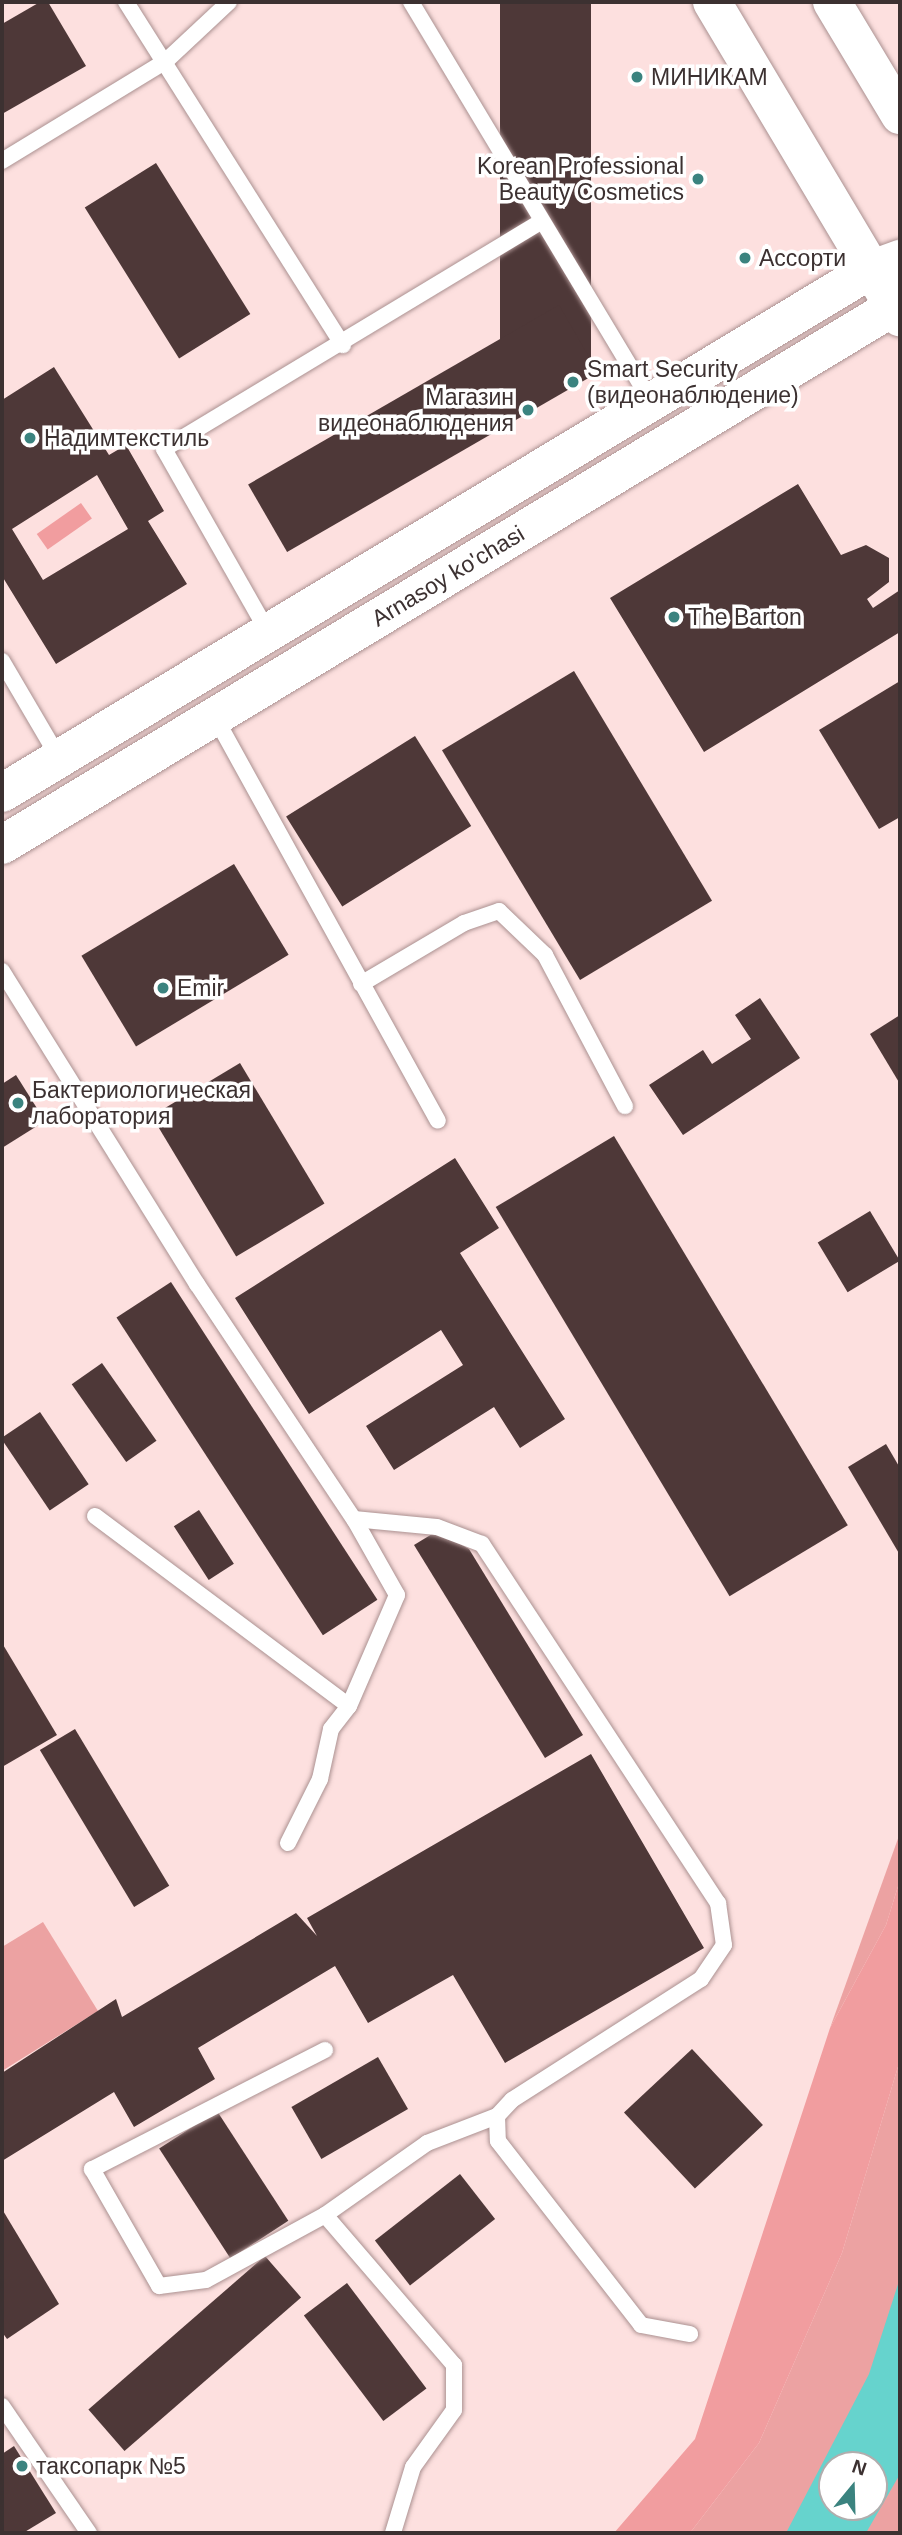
<!DOCTYPE html>
<meta charset="utf-8">
<style>
body{margin:0}
#map{position:relative;width:902px;height:2535px;overflow:hidden;background:#fde0df;font-family:Helvetica,sans-serif}
div>[style]{position:absolute}
[style*='--x']{left:calc(var(--x)*1px);top:calc(var(--y)*1px);width:calc(var(--w)*1px);rotate:calc(var(--a)*1deg)}
.green>*{inset:0;background:#eca2a2}
.forest>*{inset:0;background:#f19d9f;transform-origin:0 0}
.water>*{inset:0;background:#66d3cd}
.building>*{inset:0;background:#4e3838;transform-origin:0 0}
.roads{filter:drop-shadow(0 0 2px #ab9191) drop-shadow(0 0 2px #ab9191)}
.lane>*{height:16px;margin:-8px;padding:0 8px;transform-origin:8px;border-radius:8px;background:#fff}
.secondary>*{height:38px;margin:-19px;padding:0 19px;transform-origin:19px;border-radius:19px;background:#fff}
.primary>*{height:38px;margin:-19px;padding:0 19px;transform-origin:19px;border-radius:19px;background:#fff}
.dots>*{width:19px;height:19px;translate:-50% -50%;box-sizing:border-box;border:4px solid #fff;border-radius:50%}
span{translate:-50% -50%;white-space:nowrap;text-align:center;line-height:1.15;-webkit-text-stroke:7px #fff;paint-order:stroke}
.poi-label{font-size:23px;color:#3c3131}
.left{translate:0 -50%;text-align:left}
.right{translate:-100% -50%;text-align:right}
.street-label{font-size:23px;color:#3c3131}
.frame{position:absolute;inset:0;border:4px solid #3c3131;pointer-events:none}
.north{position:absolute;left:818px;top:2451px;width:70px;height:70px;box-sizing:border-box;background:#fff;border:2px solid #b1adad;border-radius:50%;rotate:19deg;font-size:19px;font-weight:700;line-height:28px;text-align:center;color:#3c3131}
.north::after{content:'';display:block;margin:auto;width:24px;height:32px;background:#3b837f;clip-path:polygon(50% 0,100% 100%,50% 72%,0 100%)}
</style>
<div id="map">
<div class="green">
<i style="clip-path:polygon(900px 1833px,900px 1880px,886px 1925px,830px 2028px)"></i>
<i style="clip-path:polygon(43px 1922px,98px 2011px,2px 2071px,2px 1947px)"></i>
<i style="clip-path:polygon(evenodd,900px 2060px,900px 2533px,690px 2533px,759px 2443px,842px 2253px,900px 2060px,832px 2465px,874px 2465px,874px 2507px,832px 2507px,832px 2465px)"></i>
</div>
<div class="forest">
<i style="left:81px;top:503px;width:19px;height:54px;rotate:55deg"></i>
<i style="clip-path:polygon(900px 1880px,900px 2060px,842px 2253px,759px 2443px,690px 2533px,614px 2533px,695px 2439px,830px 2028px,886px 1925px)"></i>
</div>
<div class="water">
<i style="clip-path:polygon(evenodd,900px 2278px,900px 2474px,866px 2533px,786px 2533px,869px 2374px,900px 2278px,832px 2465px,874px 2465px,874px 2507px,832px 2507px,832px 2465px)"></i>
</div>
<div class="building">
<i style="clip-path:polygon(40px 2px,48px 2px,86px 66px,2px 114px,2px 24px)"></i>
<i style="left:500px;top:2px;width:91px;height:367px"></i>
<i style="left:156px;top:163px;width:178px;height:84px;rotate:58deg"></i>
<i style="left:559px;top:305px;width:78px;height:359px;rotate:60deg"></i>
<i style="clip-path:polygon(evenodd,54px 367px,109px 455px,126px 445px,164px 511px,148px 521px,187px 584px,56px 664px,2px 576px,2px 400px,54px 367px,97px 475px,128px 529px,43px 580px,12px 529px,97px 475px)"></i>
<i style="clip-path:polygon(798px 484px,841px 555px,866px 545px,889px 558px,889px 582px,867px 599px,873px 608px,900px 590px,900px 632px,704px 752px,610px 598px)"></i>
<i style="left:574px;top:671px;width:268px;height:154px;rotate:59deg"></i>
<i style="clip-path:polygon(900px 681px,900px 817px,879px 829px,819px 730px)"></i>
<i style="left:415px;top:736px;width:106px;height:152px;rotate:58deg"></i>
<i style="left:234px;top:864px;width:106px;height:178px;rotate:59deg"></i>
<i style="clip-path:polygon(760px 998px,800px 1058px,683px 1135px,649px 1085px,703px 1050px,712px 1064px,751px 1039px,735px 1015px)"></i>
<i style="clip-path:polygon(900px 1015px,900px 1084px,870px 1034px)"></i>
<i style="left:240px;top:1063px;width:164px;height:103px;rotate:59deg"></i>
<i style="clip-path:polygon(16px 1075px,45px 1121px,2px 1148px,2px 1084px)"></i>
<i style="left:614px;top:1136px;width:454px;height:138px;rotate:59deg"></i>
<i style="clip-path:polygon(455px 1158px,499px 1228px,460px 1253px,565px 1419px,520px 1448px,494px 1407px,394px 1470px,366px 1426px,463px 1365px,441px 1330px,309px 1414px,235px 1298px)"></i>
<i style="left:870px;top:1211px;width:58px;height:61px;rotate:59deg"></i>
<i style="left:171px;top:1282px;width:379px;height:65px;rotate:57deg"></i>
<i style="left:102px;top:1363px;width:95px;height:37px;rotate:55deg"></i>
<i style="left:40px;top:1412px;width:87px;height:47px;rotate:56deg"></i>
<i style="clip-path:polygon(886px 1444px,900px 1468px,900px 1555px,848px 1467px)"></i>
<i style="left:199px;top:1510px;width:64px;height:30px;rotate:57deg"></i>
<i style="clip-path:polygon(437px 1531px,469px 1549px,583px 1735px,545px 1758px,414px 1545px)"></i>
<i style="clip-path:polygon(2px 1643px,57px 1735px,2px 1767px)"></i>
<i style="left:75px;top:1729px;width:183px;height:41px;rotate:59deg"></i>
<i style="clip-path:polygon(591px 1754px,704px 1948px,505px 2063px,453px 1975px,368px 2023px,335px 1966px,198px 2048px,215px 2079px,134px 2127px,114px 2092px,2px 2161px,2px 2073px,116px 1999px,122px 2017px,296px 1913px,317px 1936px,307px 1918px)"></i>
<i style="left:692px;top:2049px;width:104px;height:93px;rotate:47deg"></i>
<i style="left:378px;top:2057px;width:60px;height:100px;rotate:60deg"></i>
<i style="left:217px;top:2111px;width:131px;height:69px;rotate:57deg"></i>
<i style="left:460px;top:2174px;width:57px;height:108px;rotate:52deg"></i>
<i style="clip-path:polygon(2px 2209px,59px 2304px,7px 2339px,2px 2332px)"></i>
<i style="left:265px;top:2256px;width:55px;height:234px;rotate:49deg"></i>
<i style="left:347px;top:2283px;width:132px;height:54px;rotate:53deg"></i>
<i style="clip-path:polygon(14px 2446px,56px 2513px,23px 2533px,2px 2533px,2px 2454px)"></i>
</div>
<div class="roads">
<div class="lane">
<i style="--x:126;--y:2;--w:406;--a:57.7"></i>
<i style="--x:411;--y:2;--w:466;--a:59"></i>
<i style="--x:2;--y:161;--w:192;--a:-31.4"></i>
<i style="--x:166;--y:61;--w:86;--a:-43.1"></i>
<i style="--x:268;--y:632;--w:210;--a:-119.6"></i>
<i style="--x:164;--y:449;--w:441;--a:-31.1"></i>
<i style="--x:2;--y:661;--w:113;--a:59.6"></i>
<i style="--x:215;--y:717;--w:461;--a:61.1"></i>
<i style="--x:2;--y:971;--w:369;--a:58.1"></i>
<i style="--x:197;--y:1284;--w:283;--a:56.3"></i>
<i style="--x:354;--y:1519;--w:83;--a:5.5"></i>
<i style="--x:437;--y:1527;--w:48;--a:20.7"></i>
<i style="--x:482;--y:1544;--w:430;--a:56.7"></i>
<i style="--x:718;--y:1903;--w:42;--a:81.9"></i>
<i style="--x:724;--y:1945;--w:41;--a:124.1"></i>
<i style="--x:701;--y:1979;--w:224;--a:147.4"></i>
<i style="--x:512;--y:2100;--w:22;--a:133"></i>
<i style="--x:497;--y:2116;--w:25;--a:88"></i>
<i style="--x:498;--y:2141;--w:233;--a:52.1"></i>
<i style="--x:641;--y:2325;--w:50;--a:10.4"></i>
<i style="--x:361;--y:984;--w:120;--a:-30.6"></i>
<i style="--x:464;--y:923;--w:37;--a:-19"></i>
<i style="--x:499;--y:911;--w:64;--a:43.7"></i>
<i style="--x:545;--y:955;--w:171;--a:62.1"></i>
<i style="--x:95;--y:1516;--w:317;--a:36.8"></i>
<i style="--x:349;--y:1706;--w:121;--a:-66.6"></i>
<i style="--x:397;--y:1595;--w:87;--a:-119.5"></i>
<i style="--x:288;--y:1843;--w:72;--a:-63.4"></i>
<i style="--x:320;--y:1779;--w:51;--a:-77.6"></i>
<i style="--x:331;--y:1729;--w:29;--a:-52"></i>
<i style="--x:325;--y:2050;--w:262;--a:152.9"></i>
<i style="--x:92;--y:2169;--w:135;--a:60.2"></i>
<i style="--x:159;--y:2286;--w:47;--a:-7.3"></i>
<i style="--x:206;--y:2280;--w:136;--a:-28.6"></i>
<i style="--x:325;--y:2215;--w:125;--a:-35.2"></i>
<i style="--x:427;--y:2143;--w:75;--a:-21.1"></i>
<i style="--x:325;--y:2215;--w:198;--a:49.3"></i>
<i style="--x:454;--y:2365;--w:45;--a:90"></i>
<i style="--x:454;--y:2410;--w:70;--a:125.7"></i>
<i style="--x:413;--y:2467;--w:69;--a:106.9"></i>
<i style="--x:2;--y:2406;--w:154;--a:55.6"></i>
</div>
<div class="secondary">
<i style="--x:2;--y:793;--w:1016;--a:-31.06"></i>
<i style="--x:872;--y:269;--w:30;--a:-20"></i>
<i style="--x:2;--y:845;--w:1049;--a:-31.11"></i>
</div>
<div class="primary">
<i style="--x:712;--y:2;--w:367;--a:59.2"></i>
<i style="--x:832;--y:2;--w:132;--a:59"></i>
</div>
</div>
<div class="dots">
<i style="left:637px;top:77px;background:#3b837f"></i>
<i style="left:698px;top:179px;background:#3b837f"></i>
<i style="left:745px;top:258px;background:#3b837f"></i>
<i style="left:573px;top:382px;background:#3b837f"></i>
<i style="left:528px;top:410px;background:#3b837f"></i>
<i style="left:30px;top:438px;background:#3b837f"></i>
<i style="left:674px;top:617px;background:#3b837f"></i>
<i style="left:163px;top:988px;background:#3b837f"></i>
<i style="left:18px;top:1103px;background:#3b837f"></i>
<i style="left:22px;top:2466px;background:#3b837f"></i>
</div>
<div class="poi-label">
<span class="left" style="left:651px;top:77px">МИНИКАМ</span>
<span class="right" style="left:684px;top:179px">Korean Professional<br>Beauty Cosmetics</span>
<span class="left" style="left:759px;top:258px">Ассорти</span>
<span class="left" style="left:587px;top:382px">Smart Security<br>(видеонаблюдение)</span>
<span class="right" style="left:514px;top:410px">Магазин<br>видеонаблюдения</span>
<span class="left" style="left:44px;top:438px">Надимтекстиль</span>
<span class="left" style="left:688px;top:617px">The Barton</span>
<span class="left" style="left:177px;top:988px">Emir</span>
<span class="left" style="left:32px;top:1103px">Бактериологическая<br>лаборатория</span>
<span class="left" style="left:36px;top:2466px">таксопарк №5</span>
</div>
<div class="street-label">
<span style="left:448px;top:576px;rotate:-31deg">Arnasoy ko'chasi</span>
</div>
<div class="frame"></div>
<div class="north">N</div>
</div>
